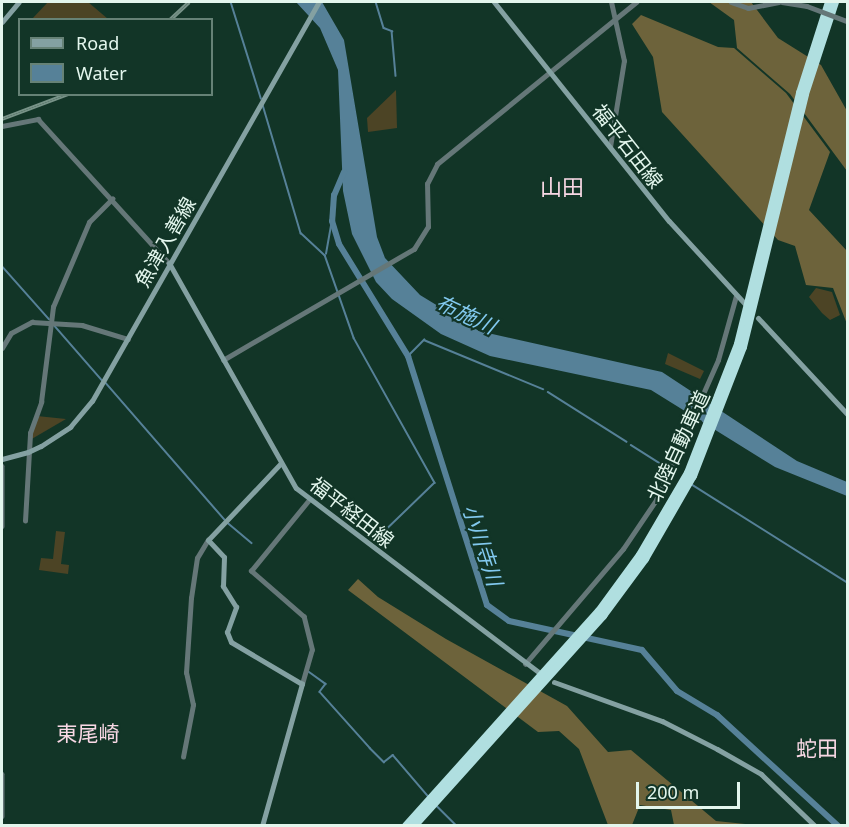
<!DOCTYPE html>
<meta charset="utf-8">
<style>
body{margin:0}
#map{position:relative;width:849px;height:827px;overflow:hidden;background:#123527;font-family:"Noto Sans","Noto Sans JP",sans-serif}
div>[style]{position:absolute}
[style*='--x']{left:calc(var(--x)*1px);top:calc(var(--y)*1px);width:calc(var(--w)*1px);rotate:calc(var(--a)*1deg)}
.green>*{inset:0;background:#4c4425}
.forest>*{inset:0;background:#6d633b}
.water>*{inset:0;background:#568198}
.stream>*{height:1.5px;margin:-0.75px;padding:0 0.75px;transform-origin:0.75px;border-radius:0.75px;background:#568198}
.river>*{height:6px;margin:-3px;padding:0 3px;transform-origin:3px;border-radius:3px;background:#568198}
.tertiary>*{height:4.5px;margin:-2.25px;padding:0 2.25px;transform-origin:2.25px;border-radius:2.25px;background:#657778}
.secondary>*{height:5px;margin:-2.5px;padding:0 2.5px;transform-origin:2.5px;border-radius:2.5px;background:#84a1a2}
.motorway>*{height:8px;margin:-4px;padding:0 4px;transform-origin:4px;border-radius:4px;background:#b0dfe0}
.rail>*{height:4px;margin-top:-2px;transform-origin:0;background:repeating-linear-gradient(90deg,#123527 0 4.5px,#789388 0 9px);box-sizing:border-box;border-block:2px solid #789388}
.tertiary-bridge>*{height:4.5px;margin:-2.25px;padding:0 2.25px;transform-origin:2.25px;border-radius:2.25px;background:#657778}
.secondary-bridge>*{height:5px;margin:-2.5px;padding:0 2.5px;transform-origin:2.5px;border-radius:2.5px;background:#84a1a2}
span{translate:-50% -50%;white-space:nowrap;text-align:center;line-height:1.15;-webkit-text-stroke:4.5px #123527;paint-order:stroke}
.street-label{font-size:20px;color:#e3f6ed}
.water-label{font-size:21px;color:#82c9ef;font-style:italic}
.neighbourhood-label{font-size:21px;color:#f9d8e5}
.quarter-label{font-size:22px;color:#f9d8e5}
.frame{position:absolute;inset:0;border:3px solid #e3f6ed;pointer-events:none}
.legend{position:absolute;left:18px;top:18px;width:195px;height:78px;box-sizing:border-box;background:#123527;border:2px solid #668276;margin:0;padding:8px 10px;list-style:none;font-size:18px;color:#e3f6ed}
.legend li{display:flex;align-items:center;gap:12px;height:30px}
.legend b{width:30px;border:2px solid #668276}
.scale{position:absolute;left:636px;top:782px;width:104px;height:27px;box-sizing:border-box;border:3px solid #e3f6ed;border-top:0;padding-left:8px;font-size:18px;line-height:21px;white-space:nowrap;color:#e3f6ed;-webkit-text-stroke:4px #123527;paint-order:stroke}
</style>
<div id="map">
<div class="green">
<i style="clip-path:polygon(48px 2px,88px 2px,108px 19px,32px 19px)"></i>
<i style="clip-path:polygon(396px 90px,397px 128px,368px 132px,367px 118px)"></i>
<i style="clip-path:polygon(816px 288px,832px 292px,840px 315px,830px 320px,822px 313px,809px 297px)"></i>
<i style="clip-path:polygon(668px 353px,704px 371px,700px 379px,665px 364px)"></i>
<i style="clip-path:polygon(37px 416px,66px 419px,30px 440px)"></i>
<i style="clip-path:polygon(56px 531px,65px 532px,61px 564px,69px 565px,68px 574px,39px 570px,41px 558px,53px 559px)"></i>
</div>
<div class="forest">
<i style="clip-path:polygon(709px 2px,751px 2px,778px 38px,821px 65px,847px 111px,847px 171px,790px 94px,737px 48px,734px 20px)"></i>
<i style="clip-path:polygon(641px 15px,718px 47px,734px 48px,786px 93px,830px 152px,809px 210px,847px 251px,847px 324px,833px 288px,806px 285px,795px 246px,778px 240px,662px 112px,653px 57px,632px 24px)"></i>
<i style="clip-path:polygon(358px 579px,378px 597px,446px 639px,567px 706px,608px 752px,631px 750px,716px 821px,755px 825px,674px 825px,671px 810px,640px 805px,632px 825px,608px 825px,579px 749px,559px 731px,538px 732px,348px 590px)"></i>
</div>
<div class="water">
<i style="clip-path:polygon(296px 2px,322px 2px,344px 40px,377px 237px,385px 258px,420px 295px,479px 331px,662px 372px,797px 461px,847px 482px,847px 496px,775px 467px,651px 390px,490px 356px,441px 334px,392px 299px,376px 282px,352px 234px,343px 191px,338px 70px,320px 28px)"></i>
</div>
<div class="stream">
<i style="--x:231;--y:2;--w:101;--a:72.6"></i>
<i style="--x:376;--y:2;--w:27;--a:73"></i>
<i style="--x:384;--y:28;--w:9;--a:21"></i>
<i style="--x:392;--y:31;--w:45;--a:84.9"></i>
<i style="--x:263;--y:105;--w:134;--a:73.5"></i>
<i style="--x:301;--y:233;--w:33;--a:43"></i>
<i style="--x:325;--y:255;--w:88;--a:70.7"></i>
<i style="--x:354;--y:338;--w:166;--a:60.8"></i>
<i style="--x:435;--y:483;--w:83;--a:136"></i>
<i style="--x:326;--y:254;--w:34;--a:-80"></i>
<i style="--x:2;--y:266;--w:71;--a:48.4"></i>
<i style="--x:54;--y:325;--w:73;--a:48.9"></i>
<i style="--x:408;--y:356;--w:23;--a:-45"></i>
<i style="--x:424;--y:340;--w:129;--a:22.4"></i>
<i style="--x:106;--y:383;--w:181;--a:49"></i>
<i style="--x:548;--y:392;--w:93;--a:32.3"></i>
<i style="--x:631;--y:445;--w:41;--a:32.2"></i>
<i style="--x:691;--y:484;--w:186;--a:32.2"></i>
<i style="--x:228;--y:523;--w:31;--a:40"></i>
<i style="--x:308;--y:671;--w:22;--a:36"></i>
<i style="--x:326;--y:684;--w:10;--a:127"></i>
<i style="--x:320;--y:692;--w:75;--a:48.2"></i>
<i style="--x:370;--y:748;--w:20;--a:45"></i>
<i style="--x:384;--y:762;--w:11;--a:-38"></i>
<i style="--x:393;--y:755;--w:55;--a:49.4"></i>
<i style="--x:436;--y:805;--w:30;--a:45"></i>
</div>
<div class="river">
<i style="--x:344;--y:172;--w:25;--a:113"></i>
<i style="--x:334;--y:195;--w:26;--a:94"></i>
<i style="--x:332;--y:221;--w:24;--a:73"></i>
<i style="--x:339;--y:244;--w:132;--a:58.4"></i>
<i style="--x:408;--y:356;--w:261;--a:72.4"></i>
<i style="--x:487;--y:605;--w:27;--a:36"></i>
<i style="--x:509;--y:621;--w:136;--a:12.3"></i>
<i style="--x:642;--y:650;--w:54;--a:49.5"></i>
<i style="--x:677;--y:691;--w:47;--a:31"></i>
<i style="--x:717;--y:715;--w:164;--a:42.5"></i>
</div>
<div class="tertiary">
<i style="--x:731;--y:2;--w:18;--a:19"></i>
<i style="--x:748;--y:8;--w:31;--a:-11"></i>
<i style="--x:782;--y:2;--w:25;--a:9"></i>
<i style="--x:2;--y:126;--w:37;--a:-11"></i>
<i style="--x:38;--y:119;--w:195;--a:47.7"></i>
<i style="--x:610;--y:147;--w:87;--a:-80.8"></i>
<i style="--x:624;--y:61;--w:60;--a:-102.4"></i>
<i style="--x:2;--y:348;--w:17;--a:-59"></i>
<i style="--x:11;--y:333;--w:24;--a:-28"></i>
<i style="--x:32;--y:322;--w:50;--a:3.4"></i>
<i style="--x:82;--y:325;--w:48;--a:16.9"></i>
<i style="--x:223;--y:360;--w:221;--a:-30.2"></i>
<i style="--x:414;--y:249;--w:26;--a:-58"></i>
<i style="--x:428;--y:227;--w:43;--a:-91.3"></i>
<i style="--x:427;--y:184;--w:22;--a:-63"></i>
<i style="--x:437;--y:164;--w:257;--a:-39.1"></i>
<i style="--x:2;--y:466;--w:60;--a:90"></i>
<i style="--x:25;--y:521;--w:88;--a:-86.7"></i>
<i style="--x:30;--y:433;--w:33;--a:-70"></i>
<i style="--x:41;--y:402;--w:96;--a:-82.8"></i>
<i style="--x:53;--y:307;--w:92;--a:-67"></i>
<i style="--x:89;--y:222;--w:33;--a:-45"></i>
<i style="--x:525;--y:664;--w:151;--a:-49.6"></i>
<i style="--x:623;--y:549;--w:59;--a:-56"></i>
<i style="--x:656;--y:500;--w:153;--a:-66.1"></i>
<i style="--x:718;--y:360;--w:66;--a:-74.3"></i>
<i style="--x:302;--y:684;--w:35;--a:-74"></i>
<i style="--x:312;--y:650;--w:34;--a:-104"></i>
<i style="--x:304;--y:617;--w:70;--a:-139"></i>
<i style="--x:251;--y:571;--w:92;--a:-50.8"></i>
<i style="--x:183;--y:757;--w:53;--a:-79.1"></i>
<i style="--x:193;--y:705;--w:33;--a:-102"></i>
<i style="--x:186;--y:673;--w:75;--a:-86.2"></i>
<i style="--x:191;--y:598;--w:40;--a:-81.5"></i>
<i style="--x:197;--y:558;--w:21;--a:-59"></i>
<i style="--x:2;--y:774;--w:42;--a:90"></i>
</div>
<div class="secondary">
<i style="--x:494;--y:2;--w:280;--a:51.4"></i>
<i style="--x:669;--y:221;--w:113;--a:47.5"></i>
<i style="--x:2;--y:22;--w:26;--a:-50"></i>
<i style="--x:169;--y:263;--w:258;--a:60.6"></i>
<i style="--x:296;--y:488;--w:304;--a:37.2"></i>
<i style="--x:758;--y:318;--w:132;--a:47.1"></i>
<i style="--x:41;--y:446;--w:35;--a:-33"></i>
<i style="--x:70;--y:427;--w:34;--a:-50"></i>
<i style="--x:92;--y:401;--w:459;--a:-60.4"></i>
<i style="--x:2;--y:459;--w:27;--a:-15"></i>
<i style="--x:554;--y:682;--w:115;--a:19.9"></i>
<i style="--x:662;--y:721;--w:62;--a:27"></i>
<i style="--x:717;--y:749;--w:51;--a:29.6"></i>
<i style="--x:761;--y:774;--w:75;--a:43.9"></i>
<i style="--x:262;--y:826;--w:148;--a:-74.3"></i>
<i style="--x:302;--y:684;--w:82;--a:-149.4"></i>
<i style="--x:231;--y:642;--w:11;--a:-112"></i>
<i style="--x:227;--y:632;--w:27;--a:-70"></i>
<i style="--x:236;--y:607;--w:25;--a:-122"></i>
<i style="--x:223;--y:586;--w:29;--a:-88"></i>
<i style="--x:224;--y:557;--w:23;--a:-133"></i>
<i style="--x:208;--y:540;--w:105;--a:-46.5"></i>
</div>
<div class="motorway">
<i style="--x:406;--y:826;--w:289;--a:-48.1"></i>
<i style="--x:599;--y:611;--w:69;--a:-53.8"></i>
<i style="--x:640;--y:555;--w:95;--a:-59.7"></i>
<i style="--x:688;--y:473;--w:138;--a:-68.8"></i>
<i style="--x:738;--y:344;--w:259;--a:-76.1"></i>
<i style="--x:800;--y:93;--w:96;--a:-72.3"></i>
<i style="--x:414;--y:826;--w:283;--a:-48"></i>
<i style="--x:603;--y:616;--w:71;--a:-53.6"></i>
<i style="--x:645;--y:559;--w:96;--a:-60"></i>
<i style="--x:693;--y:476;--w:138;--a:-68.8"></i>
<i style="--x:743;--y:347;--w:260;--a:-76.2"></i>
<i style="--x:805;--y:94;--w:97;--a:-71.9"></i>
</div>
<div class="rail">
<i style="--x:170;--y:20;--w:26;--a:-43"></i>
<i style="--x:2;--y:119;--w:71;--a:-20.7"></i>
</div>
<div class="tertiary-bridge">
<i style="--x:807;--y:6;--w:43;--a:20.6"></i>
</div>
<div class="secondary-bridge">
<i style="--x:28;--y:452;--w:14;--a:-25"></i>
</div>
<div class="street-label">
<span style="left:628px;top:146px;rotate:52deg">福平石田線</span>
<span style="left:165px;top:242px;rotate:-60deg">魚津入善線</span>
<span style="left:678px;top:446px;rotate:-65deg">北陸自動車道</span>
<span style="left:352px;top:512px;rotate:38deg">福平経田線</span>
</div>
<div class="water-label">
<span style="left:466px;top:314px;rotate:25deg">布施川</span>
<span style="left:483px;top:545px;rotate:72deg">小川寺川</span>
</div>
<div class="neighbourhood-label">
<span style="left:88px;top:733px">東尾崎</span>
<span style="left:817px;top:748px">蛇田</span>
</div>
<div class="quarter-label">
<span style="left:562px;top:187px">山田</span>
</div>
<div class="frame"></div>
<ul class="legend">
<li><b style="height:8px;background:#84a1a2"></b>Road</li>
<li><b style="height:16px;background:#568198"></b>Water</li>
</ul>
<div class="scale">200 m</div>
</div>
